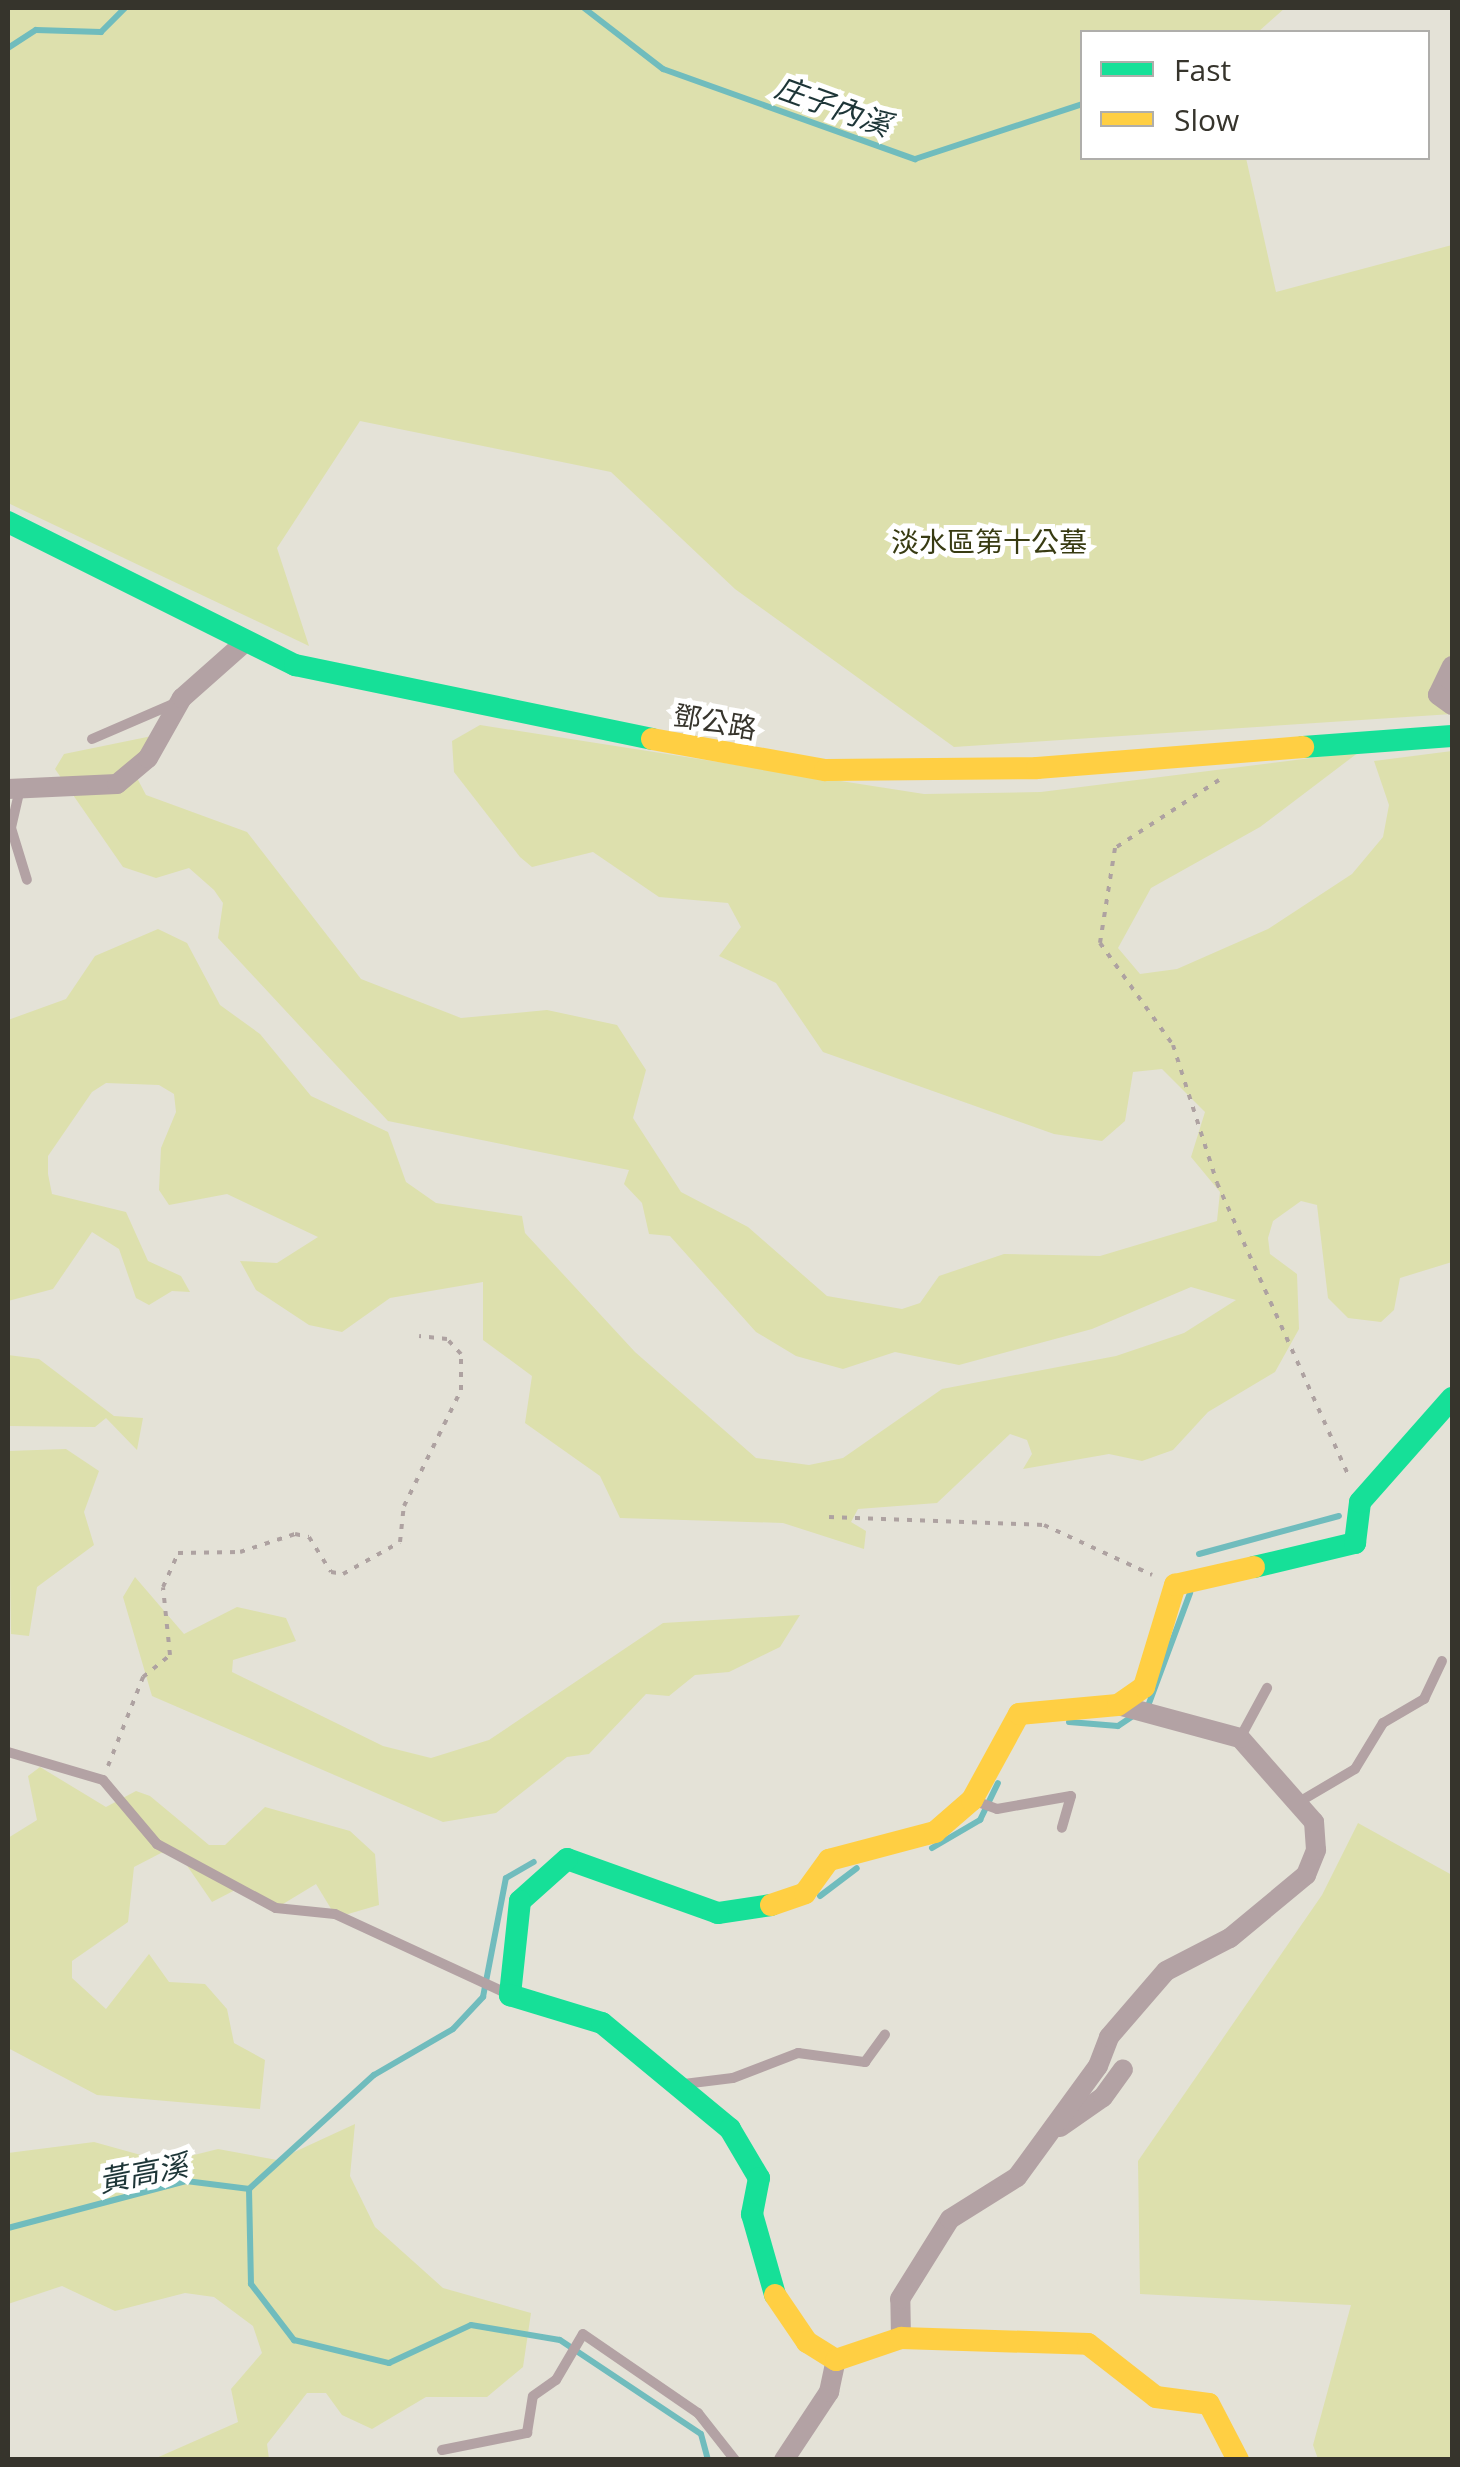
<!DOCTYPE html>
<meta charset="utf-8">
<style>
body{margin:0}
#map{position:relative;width:1460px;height:2467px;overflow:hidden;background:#e4e2d7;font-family:"Open Sans","Noto Sans TC",sans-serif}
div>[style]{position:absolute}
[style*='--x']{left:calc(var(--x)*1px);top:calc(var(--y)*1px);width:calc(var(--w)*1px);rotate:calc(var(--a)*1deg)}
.green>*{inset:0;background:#dde0ad}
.stream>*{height:6px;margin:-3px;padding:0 3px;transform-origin:3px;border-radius:3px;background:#70bcbd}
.path>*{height:4px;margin-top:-2px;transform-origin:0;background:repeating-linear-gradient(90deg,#aea2a1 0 5px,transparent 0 13px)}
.lane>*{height:10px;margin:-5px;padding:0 5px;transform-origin:5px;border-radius:5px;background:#b3a2a4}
.street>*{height:20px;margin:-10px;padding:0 10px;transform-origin:10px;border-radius:10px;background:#b3a2a4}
.fast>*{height:22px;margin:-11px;padding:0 11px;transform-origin:11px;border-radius:11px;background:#16e098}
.slow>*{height:22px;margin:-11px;padding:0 11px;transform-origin:11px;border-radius:11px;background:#ffcf43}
span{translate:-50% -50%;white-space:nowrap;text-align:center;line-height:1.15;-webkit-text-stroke:10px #fff;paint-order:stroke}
.park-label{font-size:28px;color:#383b12}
.street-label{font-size:28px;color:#36342c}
.water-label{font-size:30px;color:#1d3537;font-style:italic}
.frame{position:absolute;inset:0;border:10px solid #36342c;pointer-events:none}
.legend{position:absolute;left:1080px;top:30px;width:350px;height:130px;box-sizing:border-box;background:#fff;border:2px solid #afaeab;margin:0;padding:12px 18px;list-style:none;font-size:30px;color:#36342c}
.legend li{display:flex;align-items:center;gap:20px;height:50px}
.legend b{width:50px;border:2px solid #afaeab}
</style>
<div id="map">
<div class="green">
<i style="clip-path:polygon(8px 8px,1285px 8px,1258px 32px,1082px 32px,1082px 158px,1246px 158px,1276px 292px,1452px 245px,1452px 714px,954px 747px,735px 589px,611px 472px,360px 421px,277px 548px,309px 646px,8px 503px)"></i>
<i style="clip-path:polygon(480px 725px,924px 794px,1041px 792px,1359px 752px,1260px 827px,1151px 888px,1118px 948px,1140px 974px,1177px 969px,1268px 929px,1352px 874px,1383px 837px,1389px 805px,1374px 761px,1452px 751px,1452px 1262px,1400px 1278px,1394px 1310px,1381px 1322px,1348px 1318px,1328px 1298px,1317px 1205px,1301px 1201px,1273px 1221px,1268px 1238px,1270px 1254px,1297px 1274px,1299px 1329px,1275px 1372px,1208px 1412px,1173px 1450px,1142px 1461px,1109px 1454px,1023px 1469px,1032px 1454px,1027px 1440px,1010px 1434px,937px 1503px,858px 1509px,851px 1522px,866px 1531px,864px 1549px,783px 1523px,620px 1518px,600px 1476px,525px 1423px,532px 1376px,483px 1340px,483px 1282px,390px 1298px,342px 1332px,309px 1325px,256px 1290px,240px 1261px,277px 1263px,318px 1237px,227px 1194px,169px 1205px,159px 1190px,161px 1148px,176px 1112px,174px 1094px,159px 1085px,106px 1083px,92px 1092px,48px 1156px,48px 1174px,52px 1194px,126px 1212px,148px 1261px,181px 1276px,190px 1292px,172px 1291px,149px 1305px,136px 1298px,119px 1249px,92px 1232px,53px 1289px,8px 1301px,8px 1020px,66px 999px,95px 956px,158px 929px,187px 943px,220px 1005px,260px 1034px,311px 1096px,388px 1132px,406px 1182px,436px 1203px,522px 1216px,525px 1233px,635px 1352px,756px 1458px,809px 1465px,843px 1458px,942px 1389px,1116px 1356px,1184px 1333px,1236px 1300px,1191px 1287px,1092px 1329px,959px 1365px,895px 1352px,843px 1369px,796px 1356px,756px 1332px,670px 1236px,649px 1234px,642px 1203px,624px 1184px,629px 1170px,388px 1121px,218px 938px,223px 903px,214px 890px,189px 868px,156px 878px,123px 867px,55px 769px,64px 754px,152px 736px,137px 778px,146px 795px,247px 832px,361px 979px,461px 1018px,547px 1010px,617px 1025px,646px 1070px,633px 1118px,681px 1192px,748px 1227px,827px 1296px,902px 1309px,920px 1303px,939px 1276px,1004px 1254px,1100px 1256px,1217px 1221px,1220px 1192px,1191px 1157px,1205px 1112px,1162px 1069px,1133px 1072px,1125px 1121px,1102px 1141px,1054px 1134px,823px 1052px,776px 983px,719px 956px,741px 927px,728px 903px,659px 897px,593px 852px,532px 867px,520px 857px,454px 772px,452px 741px)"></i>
<i style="clip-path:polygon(8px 1355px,39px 1359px,114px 1416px,143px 1418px,137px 1450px,106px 1418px,95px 1427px,8px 1426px)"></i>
<i style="clip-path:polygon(66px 1449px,99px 1471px,84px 1512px,94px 1545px,37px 1587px,29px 1636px,11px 1634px,8px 1451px)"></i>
<i style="clip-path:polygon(135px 1577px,184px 1634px,237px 1607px,286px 1618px,296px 1641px,233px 1660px,232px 1672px,383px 1746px,431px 1758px,489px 1740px,663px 1623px,800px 1615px,780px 1647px,729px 1672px,695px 1675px,669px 1696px,646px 1694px,589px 1754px,567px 1757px,496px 1813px,443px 1822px,152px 1696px,123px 1597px)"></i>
<i style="clip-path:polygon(40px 1767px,106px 1807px,136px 1791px,150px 1796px,209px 1845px,225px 1845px,265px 1807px,350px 1831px,375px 1854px,379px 1905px,348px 1914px,333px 1912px,316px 1884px,278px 1907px,237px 1889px,212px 1902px,179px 1854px,161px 1853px,134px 1867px,128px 1922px,72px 1961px,72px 1978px,106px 2009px,149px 1954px,169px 1982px,205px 1984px,227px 2009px,234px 2043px,265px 2060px,260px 2109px,97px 2095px,8px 2048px,8px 1838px,37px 1820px,28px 1776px)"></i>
<i style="clip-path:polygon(1358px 1823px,1452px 1875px,1452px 2459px,1318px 2459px,1313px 2445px,1351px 2305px,1140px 2294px,1138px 2161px,1322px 1895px)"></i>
<i style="clip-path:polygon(355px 2124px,350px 2176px,375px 2227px,443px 2288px,531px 2313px,523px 2367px,487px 2397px,426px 2397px,372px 2429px,342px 2415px,326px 2393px,307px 2393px,267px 2444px,269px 2459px,154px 2459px,238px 2422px,231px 2389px,262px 2353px,253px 2326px,214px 2297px,185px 2293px,115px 2311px,62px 2286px,8px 2304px,8px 2153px,94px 2142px,166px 2162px,218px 2149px,277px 2160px)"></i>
</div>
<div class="stream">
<i style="--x:584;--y:8;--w:100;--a:37.7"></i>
<i style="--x:663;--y:69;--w:268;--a:19.7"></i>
<i style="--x:915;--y:159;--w:176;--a:-18.2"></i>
<i style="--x:8;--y:48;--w:33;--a:-33"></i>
<i style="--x:36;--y:30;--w:65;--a:1.8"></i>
<i style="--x:101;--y:32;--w:34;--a:-45"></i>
<i style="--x:1199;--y:1554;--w:145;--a:-15.2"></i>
<i style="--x:1148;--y:1706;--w:121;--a:-69.6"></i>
<i style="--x:1069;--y:1722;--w:49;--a:4.7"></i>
<i style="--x:1118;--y:1726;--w:18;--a:-34"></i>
<i style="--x:932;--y:1848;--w:56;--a:-30.3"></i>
<i style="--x:980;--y:1820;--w:41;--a:-64.1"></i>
<i style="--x:820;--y:1896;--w:46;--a:-37.1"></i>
<i style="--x:249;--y:2189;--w:95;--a:88.8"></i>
<i style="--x:251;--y:2284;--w:71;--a:52.5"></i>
<i style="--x:294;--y:2340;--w:98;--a:13.6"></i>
<i style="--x:389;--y:2363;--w:90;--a:-24.9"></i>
<i style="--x:471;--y:2325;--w:90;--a:9.6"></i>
<i style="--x:560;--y:2340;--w:169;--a:33.7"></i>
<i style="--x:701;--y:2434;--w:27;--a:75"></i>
<i style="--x:249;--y:2189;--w:169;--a:-42.4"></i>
<i style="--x:374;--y:2075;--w:91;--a:-30.2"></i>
<i style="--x:453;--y:2029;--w:44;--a:-46.8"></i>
<i style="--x:483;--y:1997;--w:121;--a:-79.1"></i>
<i style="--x:506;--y:1878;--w:32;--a:-30"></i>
<i style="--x:8;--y:2228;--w:184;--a:-14.8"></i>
<i style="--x:186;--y:2181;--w:64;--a:7.2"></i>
</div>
<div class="path">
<i style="--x:1219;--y:780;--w:124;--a:146.8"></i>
<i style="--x:1115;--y:848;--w:96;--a:99"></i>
<i style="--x:1100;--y:943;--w:125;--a:54.4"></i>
<i style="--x:1173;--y:1045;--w:145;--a:72.3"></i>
<i style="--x:1217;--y:1183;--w:320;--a:65.8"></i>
<i style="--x:829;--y:1517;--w:215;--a:2.1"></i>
<i style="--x:1044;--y:1525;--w:119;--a:24.8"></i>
<i style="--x:108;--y:1766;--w:96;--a:-68.5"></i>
<i style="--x:143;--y:1677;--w:35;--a:-39"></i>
<i style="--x:170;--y:1655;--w:68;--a:-95.9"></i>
<i style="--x:163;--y:1587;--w:37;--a:-66"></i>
<i style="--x:178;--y:1553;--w:62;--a:-0.9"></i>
<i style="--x:240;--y:1552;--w:58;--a:-18.1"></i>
<i style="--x:295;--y:1534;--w:14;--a:12"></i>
<i style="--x:309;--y:1537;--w:41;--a:57.8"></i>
<i style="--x:331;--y:1572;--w:12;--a:9"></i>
<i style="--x:343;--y:1574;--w:65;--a:-29.3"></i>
<i style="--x:400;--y:1542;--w:36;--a:-84"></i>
<i style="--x:404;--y:1506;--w:129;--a:-63.8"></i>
<i style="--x:461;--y:1390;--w:36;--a:-90"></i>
<i style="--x:461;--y:1354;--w:21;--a:-133"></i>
<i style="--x:447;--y:1339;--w:28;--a:-174"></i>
</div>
<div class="lane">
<i style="--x:92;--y:739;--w:88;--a:-23.4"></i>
<i style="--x:19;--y:793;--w:36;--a:103"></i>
<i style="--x:11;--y:828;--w:54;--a:72.9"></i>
<i style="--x:1240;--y:1738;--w:57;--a:-61.6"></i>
<i style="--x:8;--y:1752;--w:99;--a:16.4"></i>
<i style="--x:103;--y:1780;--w:84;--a:49.8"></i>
<i style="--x:157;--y:1844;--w:135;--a:28.3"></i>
<i style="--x:276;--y:1908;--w:59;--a:5.8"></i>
<i style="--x:335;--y:1914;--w:191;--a:24.8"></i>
<i style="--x:978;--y:1802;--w:20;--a:20"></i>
<i style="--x:997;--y:1809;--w:75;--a:-10"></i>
<i style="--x:1071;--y:1796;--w:33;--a:106"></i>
<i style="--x:1299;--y:1802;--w:65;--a:-30.5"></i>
<i style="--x:1355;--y:1769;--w:54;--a:-58.7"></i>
<i style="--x:1383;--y:1723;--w:48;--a:-30.3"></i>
<i style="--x:1424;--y:1699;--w:42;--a:-64.7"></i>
<i style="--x:684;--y:2084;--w:49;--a:-7"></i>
<i style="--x:733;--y:2078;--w:70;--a:-21"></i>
<i style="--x:798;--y:2053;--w:68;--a:7.7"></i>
<i style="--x:865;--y:2062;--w:34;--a:-54"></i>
<i style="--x:442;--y:2450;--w:87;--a:-11.3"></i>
<i style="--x:527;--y:2433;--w:37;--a:-81"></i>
<i style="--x:533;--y:2396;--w:28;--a:-35"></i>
<i style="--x:556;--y:2380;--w:53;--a:-59.6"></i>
<i style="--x:583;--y:2334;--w:140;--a:34.5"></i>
<i style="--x:698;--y:2413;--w:60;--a:51.8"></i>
</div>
<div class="street">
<i style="--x:1452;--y:666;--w:32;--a:116"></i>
<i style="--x:1438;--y:695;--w:17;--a:36"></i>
<i style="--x:8;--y:789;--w:109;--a:-2.6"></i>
<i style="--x:117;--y:784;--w:40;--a:-40"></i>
<i style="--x:148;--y:758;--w:69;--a:-60.5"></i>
<i style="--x:182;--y:698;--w:81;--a:-41.5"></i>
<i style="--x:1060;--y:2127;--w:52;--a:-34.9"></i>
<i style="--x:1103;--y:2097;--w:34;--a:-54"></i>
<i style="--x:901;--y:2338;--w:39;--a:-91"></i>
<i style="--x:900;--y:2299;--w:94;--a:-58"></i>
<i style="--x:950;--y:2219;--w:79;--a:-32.1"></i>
<i style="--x:1017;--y:2177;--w:137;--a:-53.9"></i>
<i style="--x:1098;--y:2066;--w:31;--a:-69"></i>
<i style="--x:1109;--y:2037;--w:87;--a:-49.2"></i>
<i style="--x:1166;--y:1971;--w:72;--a:-27.3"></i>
<i style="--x:1230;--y:1938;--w:99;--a:-39.7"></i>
<i style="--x:1306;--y:1875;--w:27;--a:-68"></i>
<i style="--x:1316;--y:1850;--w:28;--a:-94"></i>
<i style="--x:1314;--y:1822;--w:112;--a:-131.4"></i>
<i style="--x:1240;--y:1738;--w:126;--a:-164.9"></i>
<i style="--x:784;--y:2460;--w:82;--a:-56.5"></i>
<i style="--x:829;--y:2392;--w:33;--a:-78"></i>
</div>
<div class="fast">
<i style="--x:8;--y:522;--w:321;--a:26.5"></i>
<i style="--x:295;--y:665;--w:365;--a:11.7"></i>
<i style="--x:1303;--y:747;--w:149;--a:-4.2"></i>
<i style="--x:1254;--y:1567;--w:104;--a:-13.4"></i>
<i style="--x:1355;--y:1543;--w:41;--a:-83"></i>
<i style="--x:1360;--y:1502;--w:139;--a:-48.5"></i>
<i style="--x:771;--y:1905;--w:54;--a:171.4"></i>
<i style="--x:718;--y:1913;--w:160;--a:-160.3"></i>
<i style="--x:567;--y:1859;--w:63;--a:138.2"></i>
<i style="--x:520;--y:1901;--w:95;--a:96.1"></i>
<i style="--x:510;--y:1995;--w:96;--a:16.9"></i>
<i style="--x:602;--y:2023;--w:166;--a:39.6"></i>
<i style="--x:730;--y:2129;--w:57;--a:59.4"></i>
<i style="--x:759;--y:2178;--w:37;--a:101"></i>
<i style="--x:752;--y:2214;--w:84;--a:74.1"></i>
</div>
<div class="slow">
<i style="--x:652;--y:739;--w:176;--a:10.2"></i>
<i style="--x:825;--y:770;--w:212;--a:-0.5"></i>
<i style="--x:1037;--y:768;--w:267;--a:-4.5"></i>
<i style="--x:771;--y:1905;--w:36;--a:-19"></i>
<i style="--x:805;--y:1893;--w:41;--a:-54"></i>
<i style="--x:829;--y:1860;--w:110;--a:-14.8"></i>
<i style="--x:935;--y:1832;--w:49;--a:-40.9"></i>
<i style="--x:972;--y:1800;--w:98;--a:-61.3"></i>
<i style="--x:1019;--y:1714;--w:99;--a:-5.2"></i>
<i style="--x:1118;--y:1705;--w:32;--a:-35"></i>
<i style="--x:1144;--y:1687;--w:107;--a:-73.1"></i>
<i style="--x:1175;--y:1585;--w:81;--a:-12.8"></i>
<i style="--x:775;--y:2295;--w:57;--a:55.8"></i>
<i style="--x:807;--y:2342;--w:34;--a:32"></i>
<i style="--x:836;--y:2360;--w:69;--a:-18.7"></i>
<i style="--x:901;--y:2338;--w:187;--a:1.8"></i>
<i style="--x:1088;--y:2344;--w:86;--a:37.9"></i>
<i style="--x:1156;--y:2397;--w:53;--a:7.5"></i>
<i style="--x:1209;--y:2404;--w:63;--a:62.6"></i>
</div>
<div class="park-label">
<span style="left:989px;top:541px">淡水區第十公墓</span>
</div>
<div class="street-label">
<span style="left:715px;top:721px;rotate:10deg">鄧公路</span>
</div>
<div class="water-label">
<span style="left:833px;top:106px;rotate:20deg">庄子內溪</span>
<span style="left:143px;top:2173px;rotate:-11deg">黃高溪</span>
</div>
<div class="frame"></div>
<ul class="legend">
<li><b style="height:12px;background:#16e098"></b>Fast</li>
<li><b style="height:12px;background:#ffcf43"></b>Slow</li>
</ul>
</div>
